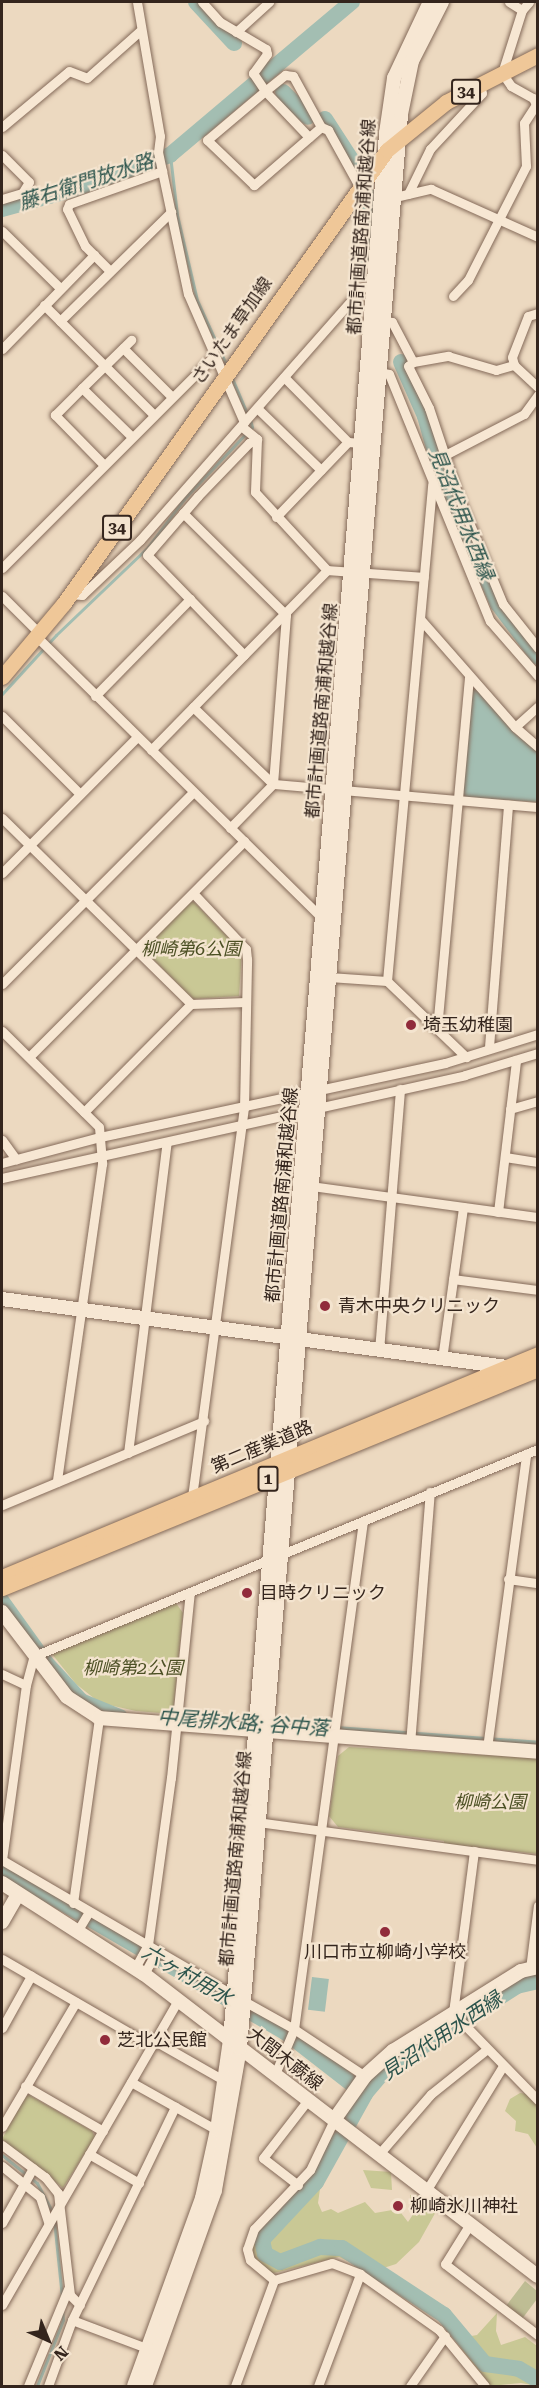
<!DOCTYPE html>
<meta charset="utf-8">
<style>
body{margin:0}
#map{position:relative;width:539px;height:2388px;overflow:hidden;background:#ecd9c0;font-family:"Roboto Serif","Noto Sans JP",serif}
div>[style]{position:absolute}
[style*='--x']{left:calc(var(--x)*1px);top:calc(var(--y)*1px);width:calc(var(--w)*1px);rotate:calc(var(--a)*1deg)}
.green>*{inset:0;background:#c9c895}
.cemetery>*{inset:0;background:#bebd94}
.water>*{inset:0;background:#a3beb2;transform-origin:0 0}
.stream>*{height:3px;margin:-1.5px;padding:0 1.5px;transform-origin:1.5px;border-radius:1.5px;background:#a3beb2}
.canal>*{height:9px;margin:-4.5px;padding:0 4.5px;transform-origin:4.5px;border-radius:4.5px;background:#a3beb2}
.river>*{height:16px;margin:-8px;padding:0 8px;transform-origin:8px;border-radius:8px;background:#a3beb2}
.roads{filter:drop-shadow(0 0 2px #846a59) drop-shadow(0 0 2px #846a59)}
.street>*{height:9px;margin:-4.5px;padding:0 4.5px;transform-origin:4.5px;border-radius:4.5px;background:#f7e7d3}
.secondary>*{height:14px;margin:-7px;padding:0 7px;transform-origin:7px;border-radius:7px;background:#f7e7d3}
.primary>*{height:15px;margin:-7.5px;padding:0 7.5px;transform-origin:7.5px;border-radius:7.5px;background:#efc798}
.dots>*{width:16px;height:16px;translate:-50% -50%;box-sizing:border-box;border:3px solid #f4e4cf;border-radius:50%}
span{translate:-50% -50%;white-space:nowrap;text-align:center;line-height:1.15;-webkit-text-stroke:4.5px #f4e4cf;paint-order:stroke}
.shield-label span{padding:2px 4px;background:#f4e4cf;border:2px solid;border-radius:4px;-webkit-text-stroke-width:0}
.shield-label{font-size:16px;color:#34251d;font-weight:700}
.street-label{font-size:18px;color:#34251d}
.park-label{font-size:18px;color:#4c5024;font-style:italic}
.poi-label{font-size:18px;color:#34251d}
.left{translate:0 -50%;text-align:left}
.water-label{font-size:20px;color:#2c544c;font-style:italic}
.frame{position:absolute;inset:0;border:3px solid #34251d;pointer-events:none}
.north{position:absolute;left:18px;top:2310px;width:60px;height:60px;-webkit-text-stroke:4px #f4e4cf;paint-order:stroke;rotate:136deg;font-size:16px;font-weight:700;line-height:24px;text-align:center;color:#34251d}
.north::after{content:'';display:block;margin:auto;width:21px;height:27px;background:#34251d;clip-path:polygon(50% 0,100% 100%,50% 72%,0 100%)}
</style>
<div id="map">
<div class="green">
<i style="clip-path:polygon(189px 902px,194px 902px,242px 952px,239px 996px,193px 999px,144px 950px)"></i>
<i style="clip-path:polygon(176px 1603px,183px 1613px,173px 1714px,136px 1711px,100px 1703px,76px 1684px,52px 1654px)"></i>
<i style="clip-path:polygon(349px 1747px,537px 1758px,538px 1854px,444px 1844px,444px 1841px,338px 1827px,329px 1816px,338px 1756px)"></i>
<i style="clip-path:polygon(520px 2093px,537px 2095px,537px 2148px,528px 2134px,515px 2131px,516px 2121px,505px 2111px,510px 2099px)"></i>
<i style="clip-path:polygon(29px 2095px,92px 2131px,95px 2137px,63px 2188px,2px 2139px,25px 2097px)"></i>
<i style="clip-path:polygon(363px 2170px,391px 2172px,392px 2190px,371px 2188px)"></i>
<i style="clip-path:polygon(316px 2179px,321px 2182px,318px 2203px,322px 2212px,331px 2209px,338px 2213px,365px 2202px,375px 2213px,398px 2209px,408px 2222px,412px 2216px,410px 2195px,426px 2197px,438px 2208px,419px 2242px,396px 2264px,371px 2272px,339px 2257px,270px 2274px,252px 2255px,252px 2247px,259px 2233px)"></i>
<i style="clip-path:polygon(497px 2313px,496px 2331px,501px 2345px,525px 2337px,537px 2346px,537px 2386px,521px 2383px,491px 2386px,460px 2347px,460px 2338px,477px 2335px)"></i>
</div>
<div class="cemetery">
<i style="clip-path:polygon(525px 2281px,537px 2291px,537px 2299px,522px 2319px,506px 2306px)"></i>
</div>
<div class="water">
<i style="clip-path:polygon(474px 686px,513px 732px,537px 751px,537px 802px,465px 797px,461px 793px,470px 688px)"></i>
<i style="left:312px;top:1977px;width:17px;height:33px;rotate:7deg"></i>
</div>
<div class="stream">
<i style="--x:170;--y:155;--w:60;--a:83.3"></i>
<i style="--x:177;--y:215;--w:87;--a:76.8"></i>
<i style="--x:197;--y:300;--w:72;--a:65.6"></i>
<i style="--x:232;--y:378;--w:38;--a:67"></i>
<i style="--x:2;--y:694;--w:80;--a:-47.5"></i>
<i style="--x:56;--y:635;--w:127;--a:-43.7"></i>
<i style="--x:148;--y:547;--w:60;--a:-53.1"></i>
<i style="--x:184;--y:499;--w:99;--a:-46.6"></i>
<i style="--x:252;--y:427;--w:8;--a:-104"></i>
<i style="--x:2;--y:2155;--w:45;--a:38.7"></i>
<i style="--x:37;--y:2183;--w:34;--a:62"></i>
<i style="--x:54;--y:2220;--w:77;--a:84.1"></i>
<i style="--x:37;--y:2386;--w:71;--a:-68.5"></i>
<i style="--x:63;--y:2320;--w:11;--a:-95"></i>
</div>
<div class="canal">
<i style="--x:2;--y:1596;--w:79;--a:54.3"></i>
<i style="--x:48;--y:1660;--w:52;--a:47.4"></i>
<i style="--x:83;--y:1698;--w:42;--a:22.3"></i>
<i style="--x:295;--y:1727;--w:244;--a:4.2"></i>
</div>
<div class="river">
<i style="--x:196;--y:2;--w:56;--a:47.2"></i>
<i style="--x:283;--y:92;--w:35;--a:45"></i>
<i style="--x:325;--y:119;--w:57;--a:57.1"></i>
<i style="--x:2;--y:209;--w:75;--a:-15.5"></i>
<i style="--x:74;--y:189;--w:102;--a:-19.5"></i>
<i style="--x:170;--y:155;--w:238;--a:-40.1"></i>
<i style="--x:364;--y:260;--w:63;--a:-82.6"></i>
<i style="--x:401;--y:362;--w:59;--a:66"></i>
<i style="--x:425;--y:416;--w:56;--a:74.5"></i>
<i style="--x:440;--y:470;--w:146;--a:66.6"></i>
<i style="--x:498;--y:604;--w:66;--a:53"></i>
<i style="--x:2;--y:1868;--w:327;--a:30.1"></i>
<i style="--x:285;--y:2032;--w:101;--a:37.8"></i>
<i style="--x:538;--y:1981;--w:22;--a:167"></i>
<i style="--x:517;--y:1986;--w:158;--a:147.4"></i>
<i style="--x:384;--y:2071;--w:30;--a:130"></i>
<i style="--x:365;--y:2094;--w:101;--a:119.1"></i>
<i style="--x:316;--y:2182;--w:79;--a:133"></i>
<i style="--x:262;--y:2240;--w:14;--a:78"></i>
<i style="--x:265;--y:2254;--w:17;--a:28"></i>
<i style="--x:280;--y:2262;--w:43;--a:-20.6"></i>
<i style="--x:320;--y:2247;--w:22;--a:3"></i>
<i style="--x:342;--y:2248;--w:122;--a:33.3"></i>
<i style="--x:444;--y:2315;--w:64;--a:50.1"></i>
<i style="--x:485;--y:2364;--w:34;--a:8"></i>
<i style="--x:519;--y:2369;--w:22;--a:30"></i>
</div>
<div class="roads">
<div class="street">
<i style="--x:137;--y:2;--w:136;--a:80.3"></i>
<i style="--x:160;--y:136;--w:16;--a:97"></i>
<i style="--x:158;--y:152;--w:145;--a:78.1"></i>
<i style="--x:188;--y:294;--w:140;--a:66.4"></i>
<i style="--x:202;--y:2;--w:27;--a:48"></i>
<i style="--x:220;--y:22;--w:53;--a:30.4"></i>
<i style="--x:266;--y:49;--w:5;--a:79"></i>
<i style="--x:267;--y:54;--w:24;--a:126"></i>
<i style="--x:253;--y:73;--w:22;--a:56"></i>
<i style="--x:265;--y:91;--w:26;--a:-39"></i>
<i style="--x:285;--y:75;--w:8;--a:7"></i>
<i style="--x:293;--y:76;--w:58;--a:61.2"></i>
<i style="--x:321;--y:127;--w:89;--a:139.1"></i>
<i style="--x:254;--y:185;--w:65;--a:-136.2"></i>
<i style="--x:207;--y:140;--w:76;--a:-40.2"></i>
<i style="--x:265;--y:91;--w:64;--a:46.3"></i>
<i style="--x:509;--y:2;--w:15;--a:32"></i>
<i style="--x:529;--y:2;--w:11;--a:131"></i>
<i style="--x:522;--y:10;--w:66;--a:107.6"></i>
<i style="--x:502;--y:73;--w:16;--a:55"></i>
<i style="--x:511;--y:86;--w:25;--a:29"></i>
<i style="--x:533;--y:98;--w:12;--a:66"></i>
<i style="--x:236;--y:32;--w:45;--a:-42.3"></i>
<i style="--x:2;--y:127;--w:87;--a:-39.9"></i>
<i style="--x:69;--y:71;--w:19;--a:21"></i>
<i style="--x:87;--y:78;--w:72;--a:-41.6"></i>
<i style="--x:321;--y:127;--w:8;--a:23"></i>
<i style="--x:328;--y:130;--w:64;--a:61"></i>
<i style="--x:2;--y:155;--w:38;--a:45"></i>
<i style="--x:29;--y:182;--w:13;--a:122"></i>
<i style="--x:22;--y:193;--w:21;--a:163"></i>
<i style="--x:408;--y:194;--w:50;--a:-63.9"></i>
<i style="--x:430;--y:149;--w:76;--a:-47.1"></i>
<i style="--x:482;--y:93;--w:9;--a:-103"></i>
<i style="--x:395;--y:197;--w:37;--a:-13"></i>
<i style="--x:431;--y:189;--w:117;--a:24.2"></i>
<i style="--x:2;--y:231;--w:81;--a:44.5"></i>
<i style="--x:110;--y:271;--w:35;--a:-135"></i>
<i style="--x:85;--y:246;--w:41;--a:-115.9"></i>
<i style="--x:67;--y:209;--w:5;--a:-68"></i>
<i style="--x:69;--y:204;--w:99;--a:-19.5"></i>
<i style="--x:453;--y:296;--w:22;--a:-47"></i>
<i style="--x:468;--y:280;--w:128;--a:-63"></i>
<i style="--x:526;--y:166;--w:43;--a:-92.7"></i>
<i style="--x:524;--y:123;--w:20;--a:-57"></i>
<i style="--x:44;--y:305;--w:23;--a:45"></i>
<i style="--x:384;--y:321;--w:8;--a:7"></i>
<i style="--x:392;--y:322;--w:45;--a:62.3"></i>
<i style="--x:413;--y:362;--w:36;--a:-10"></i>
<i style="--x:448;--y:356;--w:50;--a:16.3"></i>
<i style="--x:496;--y:370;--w:19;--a:-16"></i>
<i style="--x:514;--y:365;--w:33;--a:43"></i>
<i style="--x:123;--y:348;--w:69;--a:45"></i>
<i style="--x:2;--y:349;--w:132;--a:-45.6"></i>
<i style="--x:413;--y:362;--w:6;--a:141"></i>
<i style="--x:408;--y:366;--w:47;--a:63.4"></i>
<i style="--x:429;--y:408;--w:95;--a:71.6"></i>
<i style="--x:459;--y:498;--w:115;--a:67.5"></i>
<i style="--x:503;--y:604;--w:56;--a:51.5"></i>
<i style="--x:514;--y:365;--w:8;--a:-104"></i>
<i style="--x:512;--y:357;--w:44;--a:-68.7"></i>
<i style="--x:528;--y:316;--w:10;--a:-17"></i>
<i style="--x:379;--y:372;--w:10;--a:11"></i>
<i style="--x:389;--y:374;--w:267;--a:67.8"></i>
<i style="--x:490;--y:621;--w:73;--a:48.9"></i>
<i style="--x:284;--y:377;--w:91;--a:45.4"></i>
<i style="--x:82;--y:388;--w:69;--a:-44.4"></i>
<i style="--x:257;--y:408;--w:89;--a:44.1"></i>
<i style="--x:154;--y:415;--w:133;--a:-135"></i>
<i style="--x:60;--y:321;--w:156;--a:-44.5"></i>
<i style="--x:241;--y:426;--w:21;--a:39"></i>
<i style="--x:257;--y:439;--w:53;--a:92.2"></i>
<i style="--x:255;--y:492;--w:106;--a:47.3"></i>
<i style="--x:443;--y:456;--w:91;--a:-27.4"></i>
<i style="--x:524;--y:414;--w:24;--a:-54"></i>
<i style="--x:103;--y:464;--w:69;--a:-134.4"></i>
<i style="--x:55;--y:415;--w:38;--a:-45"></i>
<i style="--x:82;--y:388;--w:69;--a:44.4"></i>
<i style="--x:183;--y:513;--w:145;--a:44.7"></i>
<i style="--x:286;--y:615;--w:169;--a:94.4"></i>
<i style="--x:276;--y:517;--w:104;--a:-46.2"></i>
<i style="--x:348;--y:442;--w:14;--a:4"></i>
<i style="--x:2;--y:568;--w:300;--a:-45"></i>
<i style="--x:70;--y:594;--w:12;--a:5"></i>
<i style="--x:82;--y:595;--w:80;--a:-43.5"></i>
<i style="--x:140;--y:540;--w:337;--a:-48.6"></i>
<i style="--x:363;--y:287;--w:13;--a:-4"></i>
<i style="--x:2;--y:596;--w:54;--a:45"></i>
<i style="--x:421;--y:620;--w:142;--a:48.7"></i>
<i style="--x:515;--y:727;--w:30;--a:41"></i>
<i style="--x:38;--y:638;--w:400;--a:44.6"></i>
<i style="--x:244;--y:655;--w:139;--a:-134.1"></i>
<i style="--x:147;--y:555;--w:78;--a:-49.2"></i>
<i style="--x:198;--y:496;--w:74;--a:-46.1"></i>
<i style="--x:249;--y:443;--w:9;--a:-27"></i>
<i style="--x:95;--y:696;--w:136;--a:-45.6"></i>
<i style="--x:193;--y:707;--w:111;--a:43.9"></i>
<i style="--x:2;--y:716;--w:110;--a:45"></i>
<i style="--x:515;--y:727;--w:31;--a:-42"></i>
<i style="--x:151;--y:750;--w:252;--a:-45.6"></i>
<i style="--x:327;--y:570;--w:97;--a:4.1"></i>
<i style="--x:2;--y:818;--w:265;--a:44.5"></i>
<i style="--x:191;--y:1004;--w:55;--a:-2.1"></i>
<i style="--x:230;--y:828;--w:62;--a:-45.7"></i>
<i style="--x:273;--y:784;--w:266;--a:5"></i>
<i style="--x:2;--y:873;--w:192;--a:-45.2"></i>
<i style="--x:329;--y:977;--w:58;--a:3.9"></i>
<i style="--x:387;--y:981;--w:110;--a:43.9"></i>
<i style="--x:387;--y:981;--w:499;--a:-84.8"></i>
<i style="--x:2;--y:984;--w:271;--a:-45.1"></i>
<i style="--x:437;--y:1029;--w:354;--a:-84.8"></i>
<i style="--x:2;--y:1031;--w:136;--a:44.7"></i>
<i style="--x:99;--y:1127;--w:37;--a:85"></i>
<i style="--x:102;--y:1164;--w:321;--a:98.1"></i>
<i style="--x:489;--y:1047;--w:243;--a:-85.5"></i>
<i style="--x:29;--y:1057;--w:305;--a:-45.1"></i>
<i style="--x:510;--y:1109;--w:29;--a:-16"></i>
<i style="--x:84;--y:1112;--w:152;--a:-45.3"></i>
<i style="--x:2;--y:1140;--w:24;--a:54"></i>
<i style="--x:505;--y:1157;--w:33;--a:9"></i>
<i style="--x:2;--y:1163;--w:101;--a:-14.9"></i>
<i style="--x:100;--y:1137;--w:353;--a:-12.1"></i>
<i style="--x:445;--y:1063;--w:97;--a:-17.3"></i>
<i style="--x:2;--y:1178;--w:474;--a:-12.5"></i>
<i style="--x:465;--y:1075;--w:76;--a:-16.8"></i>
<i style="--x:311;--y:1186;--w:229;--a:7.8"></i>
<i style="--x:498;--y:1212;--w:153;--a:-83.2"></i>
<i style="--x:453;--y:1279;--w:86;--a:7.4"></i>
<i style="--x:379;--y:1351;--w:263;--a:-85.4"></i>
<i style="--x:442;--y:1359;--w:153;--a:-82.1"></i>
<i style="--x:128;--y:1453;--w:313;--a:-82.9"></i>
<i style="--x:192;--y:1497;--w:392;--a:-82.4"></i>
<i style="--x:244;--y:1108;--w:149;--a:-88.8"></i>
<i style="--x:247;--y:959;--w:10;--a:-96"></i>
<i style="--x:246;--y:949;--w:77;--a:-133.4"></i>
<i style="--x:2;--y:1505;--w:219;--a:-22.6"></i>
<i style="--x:363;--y:1521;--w:513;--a:97.73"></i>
<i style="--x:294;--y:2029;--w:85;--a:33.5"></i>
<i style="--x:508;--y:1579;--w:30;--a:8"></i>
<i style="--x:2;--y:1674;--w:26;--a:25"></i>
<i style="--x:410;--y:1744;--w:253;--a:-85.5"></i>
<i style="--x:487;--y:1748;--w:297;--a:-82.4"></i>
<i style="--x:257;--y:1822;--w:284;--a:7.7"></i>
<i style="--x:474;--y:1851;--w:163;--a:97.4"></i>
<i style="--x:453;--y:2013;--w:122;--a:45.7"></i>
<i style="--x:2;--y:1860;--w:177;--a:-82.2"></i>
<i style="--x:26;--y:1685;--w:30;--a:-75"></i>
<i style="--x:34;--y:1656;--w:545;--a:-22.33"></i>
<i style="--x:2;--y:1860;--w:268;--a:30.3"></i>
<i style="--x:73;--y:1903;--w:187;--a:-82"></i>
<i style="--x:78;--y:1930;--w:21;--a:-59"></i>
<i style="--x:2;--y:1959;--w:173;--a:30.1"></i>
<i style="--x:135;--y:1968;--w:26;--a:-61"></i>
<i style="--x:148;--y:1945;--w:169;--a:-82.2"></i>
<i style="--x:171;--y:1778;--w:187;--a:-84.2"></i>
<i style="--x:530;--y:1969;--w:64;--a:-82.9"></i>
<i style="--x:144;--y:1974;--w:26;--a:-61"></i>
<i style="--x:242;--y:2000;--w:60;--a:29.1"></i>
<i style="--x:294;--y:2029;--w:49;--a:112.9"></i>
<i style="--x:2;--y:2028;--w:60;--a:-60.9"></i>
<i style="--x:155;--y:2041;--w:81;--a:29.7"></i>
<i style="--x:131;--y:2082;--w:98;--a:29.2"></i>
<i style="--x:25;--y:2086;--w:90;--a:30"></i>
<i style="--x:334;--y:2120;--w:55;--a:115.6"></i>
<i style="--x:310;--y:2170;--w:81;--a:133.5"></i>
<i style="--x:254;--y:2229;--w:21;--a:109"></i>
<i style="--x:247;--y:2249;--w:11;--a:75"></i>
<i style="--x:250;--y:2260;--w:31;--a:40"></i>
<i style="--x:274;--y:2280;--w:60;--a:-16.3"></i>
<i style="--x:332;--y:2263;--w:30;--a:21"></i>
<i style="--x:360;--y:2274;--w:97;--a:35.3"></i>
<i style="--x:439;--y:2330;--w:72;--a:50.6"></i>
<i style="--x:2;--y:2127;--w:145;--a:-59.4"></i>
<i style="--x:2;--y:2145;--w:54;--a:36.7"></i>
<i style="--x:45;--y:2177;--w:21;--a:51"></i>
<i style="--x:58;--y:2193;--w:103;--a:83.3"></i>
<i style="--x:70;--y:2295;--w:14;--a:45"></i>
<i style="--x:89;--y:2154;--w:58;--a:30.1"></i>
<i style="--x:379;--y:2154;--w:79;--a:-49.1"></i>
<i style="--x:431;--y:2094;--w:70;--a:-38.7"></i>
<i style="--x:2;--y:2166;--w:49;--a:39.2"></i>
<i style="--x:40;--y:2197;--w:28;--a:72"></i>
<i style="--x:298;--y:2185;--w:44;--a:-142.4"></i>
<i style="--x:263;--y:2158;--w:73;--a:-52.2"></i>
<i style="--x:426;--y:2191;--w:147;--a:-58.4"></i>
<i style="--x:2;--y:2223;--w:63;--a:-60.6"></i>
<i style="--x:470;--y:2224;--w:47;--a:122"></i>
<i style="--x:445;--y:2264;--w:117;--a:37.4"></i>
<i style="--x:2;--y:2305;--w:352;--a:-60"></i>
<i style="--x:72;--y:2320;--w:82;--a:20.6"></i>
<i style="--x:28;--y:2386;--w:105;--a:-67.6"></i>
<i style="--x:48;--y:2386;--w:70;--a:-70"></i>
<i style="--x:72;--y:2320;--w:237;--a:-64.2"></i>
<i style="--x:235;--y:2386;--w:113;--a:-69.8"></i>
<i style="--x:318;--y:2386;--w:120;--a:-69.4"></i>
<i style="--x:410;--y:2386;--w:61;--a:-55"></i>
</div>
<div class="secondary">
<i style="--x:2;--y:1299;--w:510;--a:7.67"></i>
<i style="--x:2;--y:1612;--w:107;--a:52.6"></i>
<i style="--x:67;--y:1697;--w:38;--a:33"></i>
<i style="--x:99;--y:1718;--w:440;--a:4.4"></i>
<i style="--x:2;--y:1883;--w:169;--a:32.7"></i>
<i style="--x:144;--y:1974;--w:496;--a:37.5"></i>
<i style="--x:2;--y:1922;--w:32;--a:-60"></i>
<i style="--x:334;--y:2120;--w:54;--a:-54.8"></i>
<i style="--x:365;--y:2076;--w:38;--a:-42"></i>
<i style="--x:393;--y:2051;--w:151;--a:-32"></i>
<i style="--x:521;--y:1971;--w:17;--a:-13"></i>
<i style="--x:134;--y:2386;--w:200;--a:-70.1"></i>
<i style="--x:202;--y:2198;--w:70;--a:-77.6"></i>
<i style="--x:217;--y:2130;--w:91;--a:-81.8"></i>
<i style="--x:230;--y:2040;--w:1913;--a:-85.32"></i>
<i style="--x:386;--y:133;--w:56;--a:-81.7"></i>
<i style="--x:394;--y:78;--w:84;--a:-64.7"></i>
<i style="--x:145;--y:2386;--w:208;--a:-70.3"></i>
<i style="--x:215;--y:2190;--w:144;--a:-80"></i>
<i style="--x:240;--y:2048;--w:1941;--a:-85.24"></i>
<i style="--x:401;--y:114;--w:54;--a:-78.3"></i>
<i style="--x:412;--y:61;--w:66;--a:-63"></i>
</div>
<div class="primary">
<i style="--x:2;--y:677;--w:97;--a:-50"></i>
<i style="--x:64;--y:603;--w:556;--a:-54.51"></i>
<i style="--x:387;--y:150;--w:76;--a:-39.1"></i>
<i style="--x:446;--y:102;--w:103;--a:-27.1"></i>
<i style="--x:2;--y:1577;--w:581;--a:-22.59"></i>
<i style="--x:2;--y:1588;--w:579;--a:-22.22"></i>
</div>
</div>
<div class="dots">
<i style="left:411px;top:1025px;background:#912b3b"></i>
<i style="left:325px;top:1306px;background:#912b3b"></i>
<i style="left:247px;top:1593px;background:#912b3b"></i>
<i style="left:385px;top:1932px;background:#912b3b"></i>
<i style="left:105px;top:2040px;background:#912b3b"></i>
<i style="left:398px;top:2206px;background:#912b3b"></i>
</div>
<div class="shield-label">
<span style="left:466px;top:92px">34</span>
<span style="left:117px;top:528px">34</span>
<span style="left:268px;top:1479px">1</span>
</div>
<div class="street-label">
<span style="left:362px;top:227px;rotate:-86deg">都市計画道路南浦和越谷線</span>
<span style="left:232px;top:331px;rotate:-55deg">さいたま草加線</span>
<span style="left:322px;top:711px;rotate:-85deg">都市計画道路南浦和越谷線</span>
<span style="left:282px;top:1195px;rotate:-85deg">都市計画道路南浦和越谷線</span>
<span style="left:262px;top:1447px;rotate:-23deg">第二産業道路</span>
<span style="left:236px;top:1859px;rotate:-85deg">都市計画道路南浦和越谷線</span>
<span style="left:285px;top:2059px;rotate:38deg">大間木蕨線</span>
</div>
<div class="park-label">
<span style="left:191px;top:949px">柳崎第6公園</span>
<span style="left:133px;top:1668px">柳崎第2公園</span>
<span style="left:490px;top:1802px">柳崎公園</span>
</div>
<div class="poi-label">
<span class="left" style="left:423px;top:1025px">埼玉幼稚園</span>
<span class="left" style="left:338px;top:1306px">青木中央クリニック</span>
<span class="left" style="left:260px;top:1593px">目時クリニック</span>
<span style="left:385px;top:1952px">川口市立柳崎小学校</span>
<span class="left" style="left:117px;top:2040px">芝北公民館</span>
<span class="left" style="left:410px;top:2206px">柳崎氷川神社</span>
</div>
<div class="water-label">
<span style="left:86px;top:182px;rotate:-18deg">藤右衛門放水路</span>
<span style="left:461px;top:514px;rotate:68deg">見沼代用水西縁</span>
<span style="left:243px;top:1723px;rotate:4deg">中尾排水路; 谷中落</span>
<span style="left:187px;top:1975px;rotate:30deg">六ヶ村用水</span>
<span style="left:442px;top:2036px;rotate:-34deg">見沼代用水西縁</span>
</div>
<div class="frame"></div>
<div class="north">N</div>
</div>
